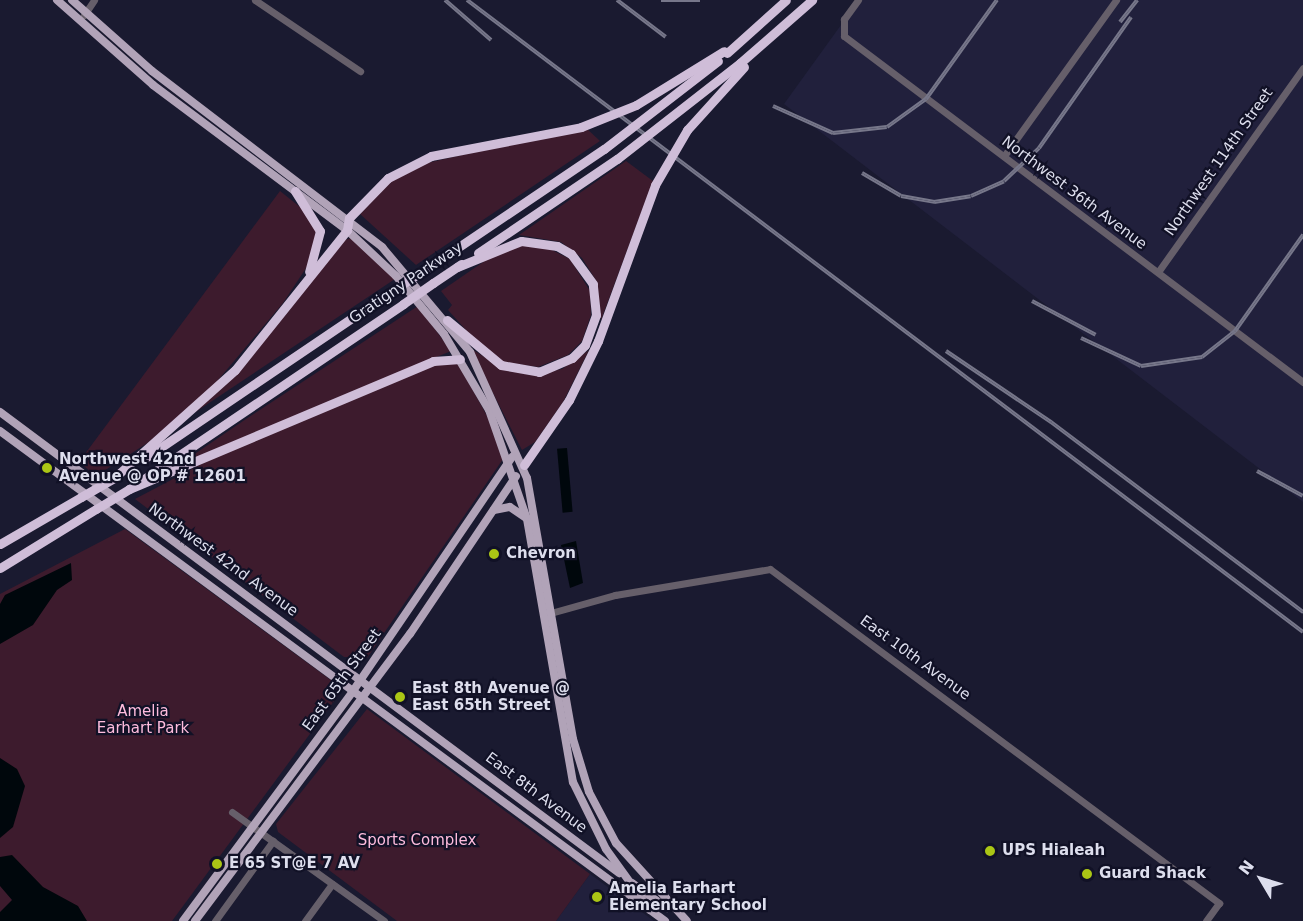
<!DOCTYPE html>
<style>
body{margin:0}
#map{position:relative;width:1303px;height:921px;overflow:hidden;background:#1a1a30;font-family:"DejaVu Sans",sans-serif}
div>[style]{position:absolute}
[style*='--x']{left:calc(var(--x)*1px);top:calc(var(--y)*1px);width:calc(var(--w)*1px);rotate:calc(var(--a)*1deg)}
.built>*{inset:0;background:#21203c}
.green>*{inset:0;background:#3d1b2d}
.water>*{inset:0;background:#00070c;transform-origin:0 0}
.minor>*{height:7px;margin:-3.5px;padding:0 3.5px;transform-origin:3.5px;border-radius:3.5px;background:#665f6a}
.major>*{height:8px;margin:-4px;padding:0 4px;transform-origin:4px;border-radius:4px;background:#b1a3b8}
.highway>*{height:9px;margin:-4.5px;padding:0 4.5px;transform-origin:4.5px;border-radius:4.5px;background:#cfbdd8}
.rail>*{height:4px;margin-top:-2px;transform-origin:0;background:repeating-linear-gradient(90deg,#111126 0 4.5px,#77778a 0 9px);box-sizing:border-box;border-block:2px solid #77778a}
.highway-bridge>*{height:9px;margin:-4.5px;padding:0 4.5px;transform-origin:4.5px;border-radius:4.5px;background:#cfbdd8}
.dots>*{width:16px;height:16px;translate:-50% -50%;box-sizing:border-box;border:3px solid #111126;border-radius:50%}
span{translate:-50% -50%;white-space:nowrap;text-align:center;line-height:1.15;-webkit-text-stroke:4.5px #111126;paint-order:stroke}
.street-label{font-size:15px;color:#dddeed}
.poi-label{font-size:15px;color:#dddeed;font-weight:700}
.left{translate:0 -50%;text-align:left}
.park-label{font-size:15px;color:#febcdd}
.north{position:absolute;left:1231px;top:849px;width:60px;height:60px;-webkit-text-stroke:4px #111126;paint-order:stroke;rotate:308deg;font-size:16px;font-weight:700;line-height:24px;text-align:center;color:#dddeed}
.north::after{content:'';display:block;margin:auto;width:21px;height:27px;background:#dddeed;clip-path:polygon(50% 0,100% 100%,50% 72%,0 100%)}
</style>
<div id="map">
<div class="built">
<i style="clip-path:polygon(859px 0,1303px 0,1303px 502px,784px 104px)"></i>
<i style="clip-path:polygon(590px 874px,654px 921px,556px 921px)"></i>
</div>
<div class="green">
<i style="clip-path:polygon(585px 127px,600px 141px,416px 265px,360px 214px,390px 182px,427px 163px)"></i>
<i style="clip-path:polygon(626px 161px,653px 181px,601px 320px,597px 282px,582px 258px,561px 242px,519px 235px)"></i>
<i style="clip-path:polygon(280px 191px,305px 211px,316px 231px,312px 259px,283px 303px,213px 386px,149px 442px,96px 476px,79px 462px)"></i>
<i style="clip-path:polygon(351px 238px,395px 279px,194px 413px,342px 241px)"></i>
<i style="clip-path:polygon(524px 245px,548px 248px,570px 259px,590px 291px,591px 315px,582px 341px,568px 355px,538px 367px,502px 362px,483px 349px,448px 310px,452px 305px,441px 291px,492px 256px)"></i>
<i style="clip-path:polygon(418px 306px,451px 351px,180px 464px,246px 419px)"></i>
<i style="clip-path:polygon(470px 348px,504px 369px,531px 375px,562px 369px,589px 350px,563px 402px,535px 442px,522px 450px)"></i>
<i style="clip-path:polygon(436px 362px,458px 363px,492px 425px,503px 459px,367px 658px,344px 657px,135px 499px,215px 457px)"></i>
<i style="clip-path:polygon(125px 529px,343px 689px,172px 921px,0 921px,0 594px)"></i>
<i style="clip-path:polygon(367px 709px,590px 874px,556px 921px,397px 921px,278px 832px,276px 824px)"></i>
</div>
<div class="water">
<i style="left:567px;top:448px;width:64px;height:10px;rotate:85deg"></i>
<i style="clip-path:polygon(576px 541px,583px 583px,570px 588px,561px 545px)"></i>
<i style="clip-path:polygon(71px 563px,72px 580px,57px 590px,33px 625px,0 644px,0 604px,5px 595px)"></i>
<i style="clip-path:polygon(0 758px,17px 769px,25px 786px,13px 827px,0 838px)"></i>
<i style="clip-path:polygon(12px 855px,43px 887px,78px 906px,87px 921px,0 921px,0 912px,12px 900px,0 886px,0 857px)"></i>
</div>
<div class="minor">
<i style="--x:255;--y:0;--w:127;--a:34.1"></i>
<i style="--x:858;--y:0;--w:24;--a:126"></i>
<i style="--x:844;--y:19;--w:17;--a:90"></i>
<i style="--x:844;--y:36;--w:575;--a:37.01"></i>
<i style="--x:84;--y:15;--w:18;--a:-56"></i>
<i style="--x:1004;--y:156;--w:192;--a:-54.3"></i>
<i style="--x:1158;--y:272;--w:250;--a:-54.6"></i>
<i style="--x:547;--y:614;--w:71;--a:-15.6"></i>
<i style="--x:615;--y:595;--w:157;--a:-9.5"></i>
<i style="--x:770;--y:569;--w:560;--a:36.64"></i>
<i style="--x:1219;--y:903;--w:22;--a:126"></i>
<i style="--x:232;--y:812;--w:187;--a:35.6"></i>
<i style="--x:215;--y:921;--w:99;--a:-54.1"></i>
<i style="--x:305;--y:921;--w:46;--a:-53.9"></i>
</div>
<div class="major">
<i style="--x:57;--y:0;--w:128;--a:41.5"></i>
<i style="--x:153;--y:85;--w:242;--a:36.8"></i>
<i style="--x:347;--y:230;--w:67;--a:43.2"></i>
<i style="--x:396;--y:276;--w:75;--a:50.4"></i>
<i style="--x:444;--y:334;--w:88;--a:59.4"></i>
<i style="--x:489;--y:410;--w:115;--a:70.8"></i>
<i style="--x:527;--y:519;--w:267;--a:80.1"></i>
<i style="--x:573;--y:782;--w:75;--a:63.8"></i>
<i style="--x:606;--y:849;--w:75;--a:54.2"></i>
<i style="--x:72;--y:0;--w:107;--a:41.6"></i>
<i style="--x:152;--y:71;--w:290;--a:37.4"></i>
<i style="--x:382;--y:247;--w:137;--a:50"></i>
<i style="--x:470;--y:352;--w:138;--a:65.7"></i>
<i style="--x:527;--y:478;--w:265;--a:80"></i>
<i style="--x:573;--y:739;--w:55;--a:73.2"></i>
<i style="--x:589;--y:792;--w:58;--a:62.1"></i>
<i style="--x:616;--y:843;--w:105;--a:47.7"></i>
<i style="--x:0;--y:412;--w:772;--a:36.68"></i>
<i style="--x:0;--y:431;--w:826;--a:36.38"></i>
<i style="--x:494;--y:510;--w:16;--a:-11"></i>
<i style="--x:510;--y:507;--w:18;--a:34"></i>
<i style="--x:632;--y:883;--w:43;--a:35.5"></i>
<i style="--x:183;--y:921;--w:286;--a:-53.5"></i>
<i style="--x:353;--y:691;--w:283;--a:-55.8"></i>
<i style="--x:195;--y:921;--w:359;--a:-53.2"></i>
<i style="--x:410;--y:634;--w:190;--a:-56.1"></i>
</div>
<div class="highway">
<i style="--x:727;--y:53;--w:79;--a:-41.9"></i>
<i style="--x:740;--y:63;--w:96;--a:-41.2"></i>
<i style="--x:295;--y:191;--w:47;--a:58"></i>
<i style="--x:320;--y:231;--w:42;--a:105"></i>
<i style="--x:478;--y:253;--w:168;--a:-34.1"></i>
<i style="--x:423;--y:271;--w:218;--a:-34"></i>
<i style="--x:433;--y:283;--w:34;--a:-34"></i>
<i style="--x:447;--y:320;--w:70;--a:39.8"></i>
<i style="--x:501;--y:365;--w:39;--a:10"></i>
<i style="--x:539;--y:372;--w:36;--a:-23"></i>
<i style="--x:572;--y:358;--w:18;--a:-45"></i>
<i style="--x:585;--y:345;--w:32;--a:-70"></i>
<i style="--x:596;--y:315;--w:31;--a:-96"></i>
<i style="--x:593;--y:284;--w:37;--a:-126"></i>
<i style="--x:571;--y:254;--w:16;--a:-150"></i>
<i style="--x:557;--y:246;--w:36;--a:-172"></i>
<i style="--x:521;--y:241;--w:69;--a:157.9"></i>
<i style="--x:145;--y:458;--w:298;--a:-34.1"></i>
<i style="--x:524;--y:465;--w:79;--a:-55.3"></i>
<i style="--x:569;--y:400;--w:66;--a:-63.8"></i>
<i style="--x:598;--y:341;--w:166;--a:-69.9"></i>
<i style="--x:114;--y:478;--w:162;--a:-41.8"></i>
<i style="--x:235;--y:370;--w:179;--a:-51.3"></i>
<i style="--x:347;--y:230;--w:12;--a:-81"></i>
<i style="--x:349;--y:218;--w:56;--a:-45.7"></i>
<i style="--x:388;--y:178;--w:48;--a:-27.1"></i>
<i style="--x:431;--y:156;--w:153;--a:-10.9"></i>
<i style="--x:141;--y:481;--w:316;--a:-34"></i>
<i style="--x:129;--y:489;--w:330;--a:-22.8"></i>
<i style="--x:433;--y:361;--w:27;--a:-4"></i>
<i style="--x:0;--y:544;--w:94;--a:-30.1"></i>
<i style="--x:0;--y:568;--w:113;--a:-31.6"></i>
</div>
<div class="rail">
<i style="--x:445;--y:0;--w:61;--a:41"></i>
<i style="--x:467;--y:0;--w:1048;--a:37.09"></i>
<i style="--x:617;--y:0;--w:61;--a:37.1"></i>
<i style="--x:661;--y:0;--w:39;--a:0"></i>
<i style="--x:1120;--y:22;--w:28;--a:-52"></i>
<i style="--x:773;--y:106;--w:66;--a:24.2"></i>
<i style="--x:833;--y:133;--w:54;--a:-6.3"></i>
<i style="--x:887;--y:127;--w:48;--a:-35.7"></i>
<i style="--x:926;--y:99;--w:122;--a:-54.4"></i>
<i style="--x:862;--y:173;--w:45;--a:30.5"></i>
<i style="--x:901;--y:196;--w:34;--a:10"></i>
<i style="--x:934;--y:202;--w:37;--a:-9"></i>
<i style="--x:971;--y:196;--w:36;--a:-24"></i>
<i style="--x:1004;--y:181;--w:48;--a:-43.3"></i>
<i style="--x:1039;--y:148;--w:160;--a:-54.9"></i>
<i style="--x:1032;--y:301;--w:72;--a:28"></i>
<i style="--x:1081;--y:338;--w:66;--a:25"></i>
<i style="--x:1141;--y:366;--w:62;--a:-8.4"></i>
<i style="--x:1202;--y:357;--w:42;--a:-38.2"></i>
<i style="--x:1235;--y:331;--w:118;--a:-54.7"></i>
<i style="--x:946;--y:351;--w:127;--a:34.1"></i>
<i style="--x:1051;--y:422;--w:316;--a:37"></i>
<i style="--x:1257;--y:471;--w:52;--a:28.5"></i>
</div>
<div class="highway-bridge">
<i style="--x:581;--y:127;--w:59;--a:-21.8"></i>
<i style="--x:636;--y:105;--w:103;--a:-31.5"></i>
<i style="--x:604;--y:149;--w:144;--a:-37.7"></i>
<i style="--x:617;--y:159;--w:156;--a:-38"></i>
<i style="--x:655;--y:185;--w:64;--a:-59.8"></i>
<i style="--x:687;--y:130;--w:85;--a:-47.9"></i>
<i style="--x:392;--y:291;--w:37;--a:-33"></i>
<i style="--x:403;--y:304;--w:37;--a:-35"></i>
<i style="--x:81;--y:497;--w:38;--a:-30"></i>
<i style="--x:96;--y:509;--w:39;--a:-31"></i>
</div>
<div class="dots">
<i style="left:47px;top:468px;background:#abc615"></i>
<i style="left:494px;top:554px;background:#abc615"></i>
<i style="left:400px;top:697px;background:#abc615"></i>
<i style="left:990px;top:851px;background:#abc615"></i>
<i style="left:217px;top:864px;background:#abc615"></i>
<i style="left:1087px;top:874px;background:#abc615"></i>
<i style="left:597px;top:897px;background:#abc615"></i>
</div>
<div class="street-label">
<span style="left:1219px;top:162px;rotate:-55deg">Northwest 114th Street</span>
<span style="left:1074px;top:193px;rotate:37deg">Northwest 36th Avenue</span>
<span style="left:406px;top:283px;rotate:-34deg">Gratigny Parkway</span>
<span style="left:223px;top:560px;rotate:36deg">Northwest 42nd Avenue</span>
<span style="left:915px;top:658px;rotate:36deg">East 10th Avenue</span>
<span style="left:342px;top:680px;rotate:-54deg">East 65th Street</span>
<span style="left:536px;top:793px;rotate:37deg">East 8th Avenue</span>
</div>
<div class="poi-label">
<span class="left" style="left:59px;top:468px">Northwest 42nd<br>Avenue @ OP # 12601</span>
<span class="left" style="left:506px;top:554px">Chevron</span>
<span class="left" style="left:412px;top:697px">East 8th Avenue @<br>East 65th Street</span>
<span class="left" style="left:1002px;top:851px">UPS Hialeah</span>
<span class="left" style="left:229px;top:864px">E 65 ST@E 7 AV</span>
<span class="left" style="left:1099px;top:874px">Guard Shack</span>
<span class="left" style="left:609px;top:897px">Amelia Earhart<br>Elementary School</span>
</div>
<div class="park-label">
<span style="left:143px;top:720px">Amelia<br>Earhart Park</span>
<span style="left:417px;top:841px">Sports Complex</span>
</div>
<div class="north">N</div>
</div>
